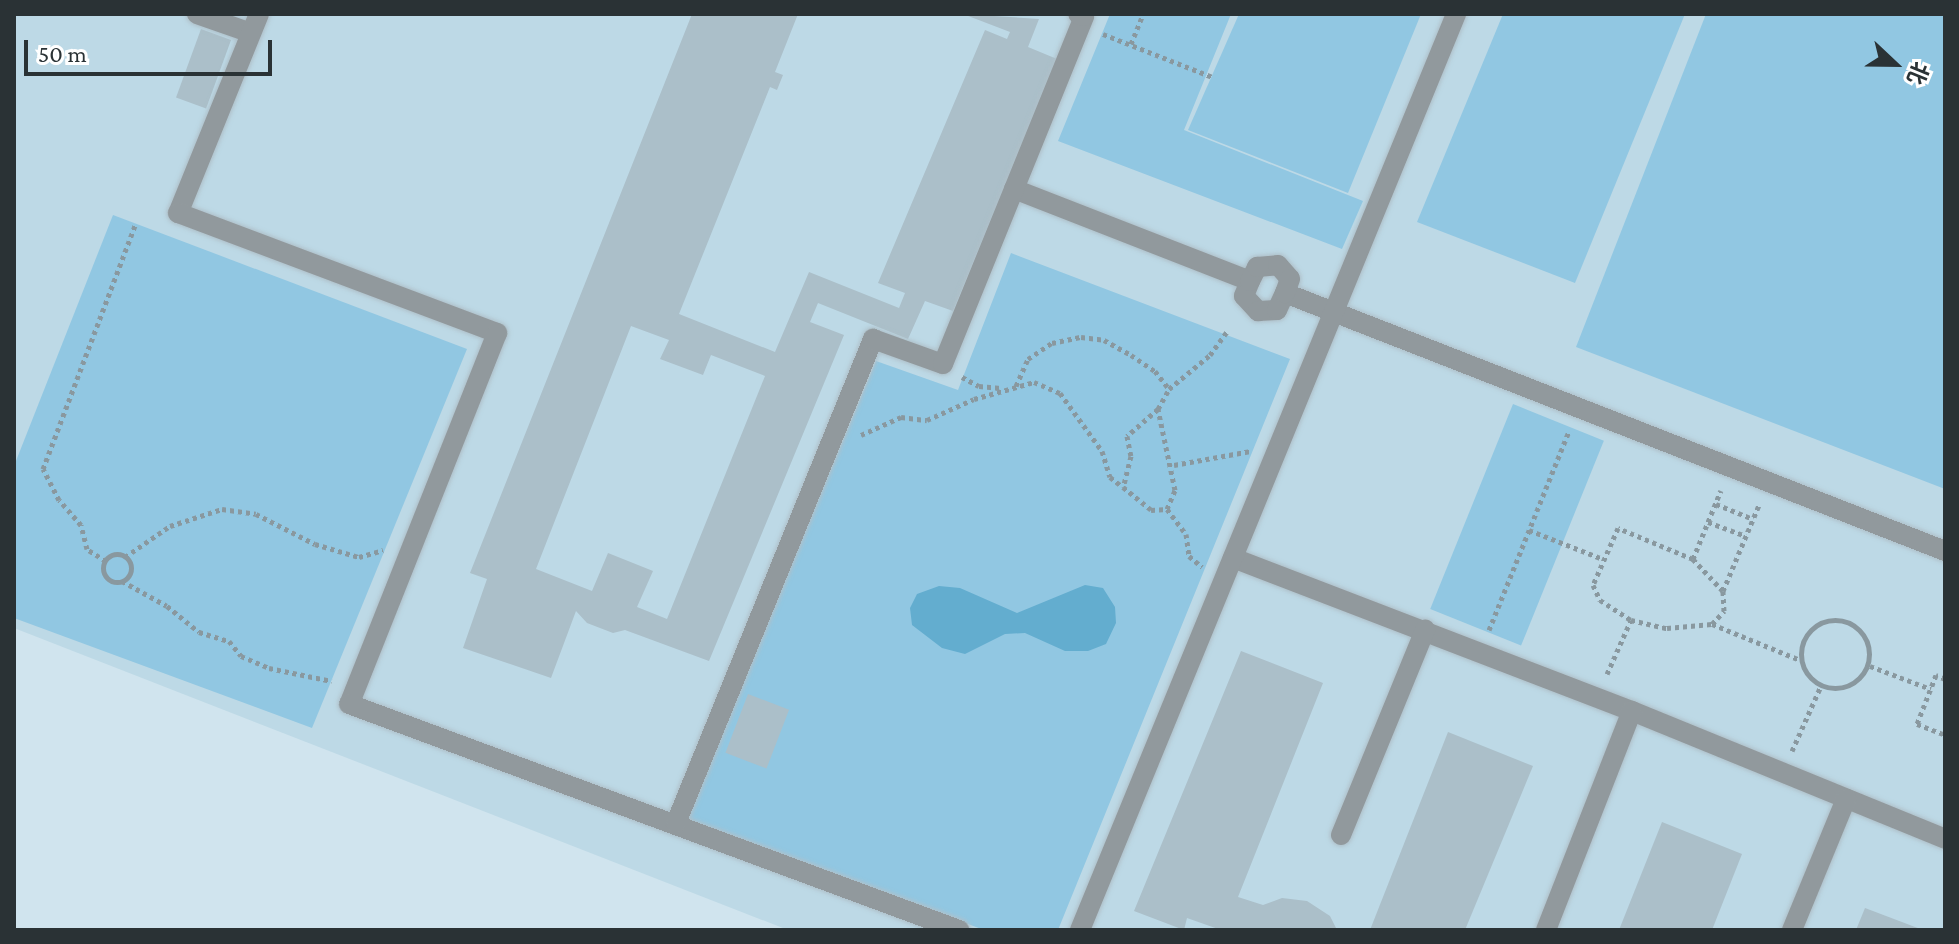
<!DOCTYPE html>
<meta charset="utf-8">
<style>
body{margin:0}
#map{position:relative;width:1959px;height:944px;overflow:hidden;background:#d0e4ee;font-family:"Crimson Pro","Noto Sans SC",serif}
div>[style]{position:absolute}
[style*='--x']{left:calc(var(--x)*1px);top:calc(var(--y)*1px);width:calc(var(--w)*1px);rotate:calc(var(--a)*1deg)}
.built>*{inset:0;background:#bdd9e6}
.green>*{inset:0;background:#91c7e2;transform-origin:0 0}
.water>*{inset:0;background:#63adcf}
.building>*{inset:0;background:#abbfc9;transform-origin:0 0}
.path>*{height:5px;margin-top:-2.5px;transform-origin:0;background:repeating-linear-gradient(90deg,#89989f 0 4px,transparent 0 8px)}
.path>.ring{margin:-2.5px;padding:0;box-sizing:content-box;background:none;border:5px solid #89989f;border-radius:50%}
.roads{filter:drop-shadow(0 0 2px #afc0c9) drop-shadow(0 0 2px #afc0c9)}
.street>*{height:20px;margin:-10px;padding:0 10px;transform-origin:10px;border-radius:10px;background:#91999d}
span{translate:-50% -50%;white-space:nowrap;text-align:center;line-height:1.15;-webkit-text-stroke:6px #fff;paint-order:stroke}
.frame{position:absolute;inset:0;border:16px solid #2a3235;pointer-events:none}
.north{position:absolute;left:1855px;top:24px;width:80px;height:80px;-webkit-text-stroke:6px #fff;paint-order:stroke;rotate:112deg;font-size:22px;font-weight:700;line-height:32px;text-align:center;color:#2a3235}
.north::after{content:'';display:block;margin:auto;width:28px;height:36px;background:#2a3235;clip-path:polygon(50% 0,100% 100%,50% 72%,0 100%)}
.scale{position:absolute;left:24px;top:40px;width:248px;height:36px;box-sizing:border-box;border:4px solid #2a3235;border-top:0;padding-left:10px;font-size:24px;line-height:28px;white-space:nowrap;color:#2a3235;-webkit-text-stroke:6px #fff;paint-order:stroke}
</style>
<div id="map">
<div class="built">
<i style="clip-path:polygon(14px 14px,1945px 14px,1945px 930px,788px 930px,14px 628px)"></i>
</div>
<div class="green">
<i style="clip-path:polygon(1110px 14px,1231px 14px,1184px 130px,1363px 201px,1342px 249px,1058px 141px)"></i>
<i style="clip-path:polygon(1239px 14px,1421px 14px,1348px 193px,1188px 130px)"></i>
<i style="clip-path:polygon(1503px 14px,1685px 14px,1575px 283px,1417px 222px)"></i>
<i style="clip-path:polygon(1706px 14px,1945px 14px,1945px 489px,1576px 347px)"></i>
<i style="clip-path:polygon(113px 215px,467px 349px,312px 728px,14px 618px,14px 466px)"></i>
<i style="clip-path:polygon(1011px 253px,1290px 359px,1058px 930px,984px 930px,686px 819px,876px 361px,958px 390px)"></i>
<i style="left:1513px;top:404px;width:98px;height:221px;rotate:22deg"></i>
</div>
<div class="water">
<i style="clip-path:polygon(1085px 585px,1103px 588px,1115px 607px,1116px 623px,1106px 644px,1088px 651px,1065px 651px,1025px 633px,1005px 634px,965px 654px,942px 648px,912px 625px,910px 608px,917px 594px,939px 586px,960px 588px,1017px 613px)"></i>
</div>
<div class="building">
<i style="clip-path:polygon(evenodd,692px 14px,798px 14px,775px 72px,783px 75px,777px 90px,770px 87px,679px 314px,775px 352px,809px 272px,899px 308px,905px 293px,878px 283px,985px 30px,1007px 39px,1010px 32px,963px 14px,1039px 19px,1028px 47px,1057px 59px,953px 311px,925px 301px,908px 339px,818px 303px,810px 322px,844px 335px,709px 661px,625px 630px,613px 633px,587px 623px,576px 611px,551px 678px,463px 648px,487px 579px,470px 573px,692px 14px,631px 326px,669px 340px,660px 359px,703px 375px,711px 355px,765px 376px,667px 619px,637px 607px,653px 571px,608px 553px,592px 591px,536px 569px,631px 326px)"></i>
<i style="left:201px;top:29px;width:32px;height:73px;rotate:20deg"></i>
<i style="clip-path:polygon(1241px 651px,1323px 683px,1238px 897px,1263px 905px,1282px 898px,1307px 901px,1330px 916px,1337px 930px,1221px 930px,1187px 918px,1184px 930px,1134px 911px)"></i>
<i style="left:748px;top:694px;width:44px;height:63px;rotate:21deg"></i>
<i style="clip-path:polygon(1448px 732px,1533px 766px,1465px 930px,1370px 930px)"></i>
<i style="clip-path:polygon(1662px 822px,1742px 854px,1712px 930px,1619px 930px)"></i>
<i style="clip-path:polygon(1865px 908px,1923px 930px,1856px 930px)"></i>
</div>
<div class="path">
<i style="--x:1103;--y:34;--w:118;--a:21.4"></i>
<i style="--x:1131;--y:44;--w:32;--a:-68"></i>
<i style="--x:962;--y:377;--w:19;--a:28"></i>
<i style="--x:979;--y:386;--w:22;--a:5"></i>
<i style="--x:1016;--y:386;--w:30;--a:-66"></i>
<i style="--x:1028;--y:359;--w:29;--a:-34"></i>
<i style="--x:1052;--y:343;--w:30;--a:-12"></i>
<i style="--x:1081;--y:337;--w:23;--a:7"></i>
<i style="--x:1104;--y:340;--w:31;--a:29"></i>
<i style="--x:1131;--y:355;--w:29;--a:34"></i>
<i style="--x:1155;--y:371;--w:23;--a:52"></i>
<i style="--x:1158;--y:409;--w:41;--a:138.9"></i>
<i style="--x:1127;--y:436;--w:20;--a:79"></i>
<i style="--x:1131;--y:456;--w:32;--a:104"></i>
<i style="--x:1123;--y:487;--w:36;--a:39"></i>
<i style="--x:1151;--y:510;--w:16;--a:-4"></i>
<i style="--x:1167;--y:509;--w:21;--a:-67"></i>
<i style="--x:1175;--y:490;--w:83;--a:-101.9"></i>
<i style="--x:1158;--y:409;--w:23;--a:-61"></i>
<i style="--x:1169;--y:389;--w:53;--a:-39.7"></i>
<i style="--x:1210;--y:355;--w:29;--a:-54"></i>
<i style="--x:861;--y:435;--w:44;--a:-24.2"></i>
<i style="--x:901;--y:417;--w:26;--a:7"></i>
<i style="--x:927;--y:420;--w:51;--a:-24.1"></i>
<i style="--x:974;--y:399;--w:62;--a:-15.8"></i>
<i style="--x:1034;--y:382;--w:28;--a:23"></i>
<i style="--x:1060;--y:393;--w:72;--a:54.1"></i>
<i style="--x:1102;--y:451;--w:27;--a:73"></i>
<i style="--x:1110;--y:477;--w:16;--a:38"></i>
<i style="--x:1174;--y:465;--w:78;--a:-10.3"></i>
<i style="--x:1716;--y:504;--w:40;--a:22"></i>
<i style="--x:1167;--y:509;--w:31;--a:53"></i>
<i style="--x:1186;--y:534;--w:22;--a:82"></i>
<i style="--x:1189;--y:556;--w:17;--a:40"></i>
<i style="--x:1708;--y:522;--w:40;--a:20.2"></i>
<i style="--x:1529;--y:530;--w:79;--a:21.4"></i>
<i class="ring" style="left:103px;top:554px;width:23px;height:23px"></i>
<i style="--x:125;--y:557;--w:55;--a:-34.6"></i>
<i style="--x:170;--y:526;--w:55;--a:-18.1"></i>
<i style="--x:222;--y:509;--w:34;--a:8"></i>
<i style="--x:256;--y:514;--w:66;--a:27"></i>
<i style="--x:315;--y:544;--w:46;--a:16.5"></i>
<i style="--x:359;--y:557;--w:25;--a:-16"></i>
<i style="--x:1693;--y:559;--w:74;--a:-67.9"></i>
<i style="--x:106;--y:561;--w:22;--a:-148"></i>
<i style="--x:87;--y:549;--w:25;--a:-104"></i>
<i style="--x:81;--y:525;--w:33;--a:-131"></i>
<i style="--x:59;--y:500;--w:35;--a:-117"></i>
<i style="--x:43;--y:469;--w:263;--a:-69.3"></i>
<i style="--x:122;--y:581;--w:51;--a:29.1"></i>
<i style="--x:167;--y:606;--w:41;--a:39.1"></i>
<i style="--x:199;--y:632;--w:31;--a:17"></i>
<i style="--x:229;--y:641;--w:19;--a:51"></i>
<i style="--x:241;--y:656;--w:30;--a:23"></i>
<i style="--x:269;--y:668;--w:64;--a:11.7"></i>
<i style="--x:1723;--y:591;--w:44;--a:-133.2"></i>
<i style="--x:1693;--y:559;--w:81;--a:-157.5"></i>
<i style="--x:1618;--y:528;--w:62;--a:113.7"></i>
<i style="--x:1593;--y:585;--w:17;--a:65"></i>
<i style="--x:1600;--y:600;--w:37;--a:33"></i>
<i style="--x:1631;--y:620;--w:37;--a:13"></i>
<i style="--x:1667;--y:628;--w:45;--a:-5.1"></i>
<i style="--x:1712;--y:624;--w:18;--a:-47"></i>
<i style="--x:1724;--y:611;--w:20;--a:-93"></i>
<i style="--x:1723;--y:591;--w:93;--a:-67.3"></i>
<i class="ring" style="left:1801px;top:620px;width:63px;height:63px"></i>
<i style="--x:1712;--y:624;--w:95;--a:22.2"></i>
<i style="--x:1489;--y:630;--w:214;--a:-68.1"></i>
<i style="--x:1870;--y:666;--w:65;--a:20.7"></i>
<i style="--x:1607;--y:674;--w:59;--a:-66"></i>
<i style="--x:1945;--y:679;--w:10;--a:-156"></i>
<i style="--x:1936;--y:675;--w:53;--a:111.2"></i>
<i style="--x:1917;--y:724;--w:30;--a:21"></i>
<i style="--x:1792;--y:751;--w:71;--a:-66"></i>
</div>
<div class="roads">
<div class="street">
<i style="--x:197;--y:14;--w:57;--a:19.4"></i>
<i style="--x:259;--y:14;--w:215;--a:112.1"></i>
<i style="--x:178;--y:213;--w:341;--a:20.6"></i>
<i style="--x:497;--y:333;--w:399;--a:111.7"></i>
<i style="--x:349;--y:704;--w:651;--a:20.33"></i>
<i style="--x:1014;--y:189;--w:253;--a:21.3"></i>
<i style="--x:1250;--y:281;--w:16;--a:112"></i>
<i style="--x:1244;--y:296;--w:21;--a:47"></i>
<i style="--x:1258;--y:311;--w:19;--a:-3"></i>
<i style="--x:1277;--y:310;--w:19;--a:-65"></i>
<i style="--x:1285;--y:293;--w:709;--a:21.35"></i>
<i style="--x:1250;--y:281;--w:16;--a:-63"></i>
<i style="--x:1257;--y:267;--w:21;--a:-5"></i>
<i style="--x:1278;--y:265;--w:18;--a:49"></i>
<i style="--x:1290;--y:279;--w:15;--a:110"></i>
<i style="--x:1233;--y:558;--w:427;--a:21"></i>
<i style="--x:1632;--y:711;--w:338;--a:22.2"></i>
<i style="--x:676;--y:823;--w:523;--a:-67.85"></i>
<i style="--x:873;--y:339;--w:74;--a:19.7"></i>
<i style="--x:943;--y:364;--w:375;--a:-67.9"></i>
<i style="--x:1084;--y:16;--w:6;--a:-162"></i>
<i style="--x:1341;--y:835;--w:222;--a:-67.7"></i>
<i style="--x:1080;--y:930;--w:990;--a:-67.68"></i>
<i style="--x:1546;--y:930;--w:235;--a:-68.6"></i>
<i style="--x:1792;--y:930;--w:142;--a:-67.6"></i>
</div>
</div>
<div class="frame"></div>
<div class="north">北</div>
<div class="scale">50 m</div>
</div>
